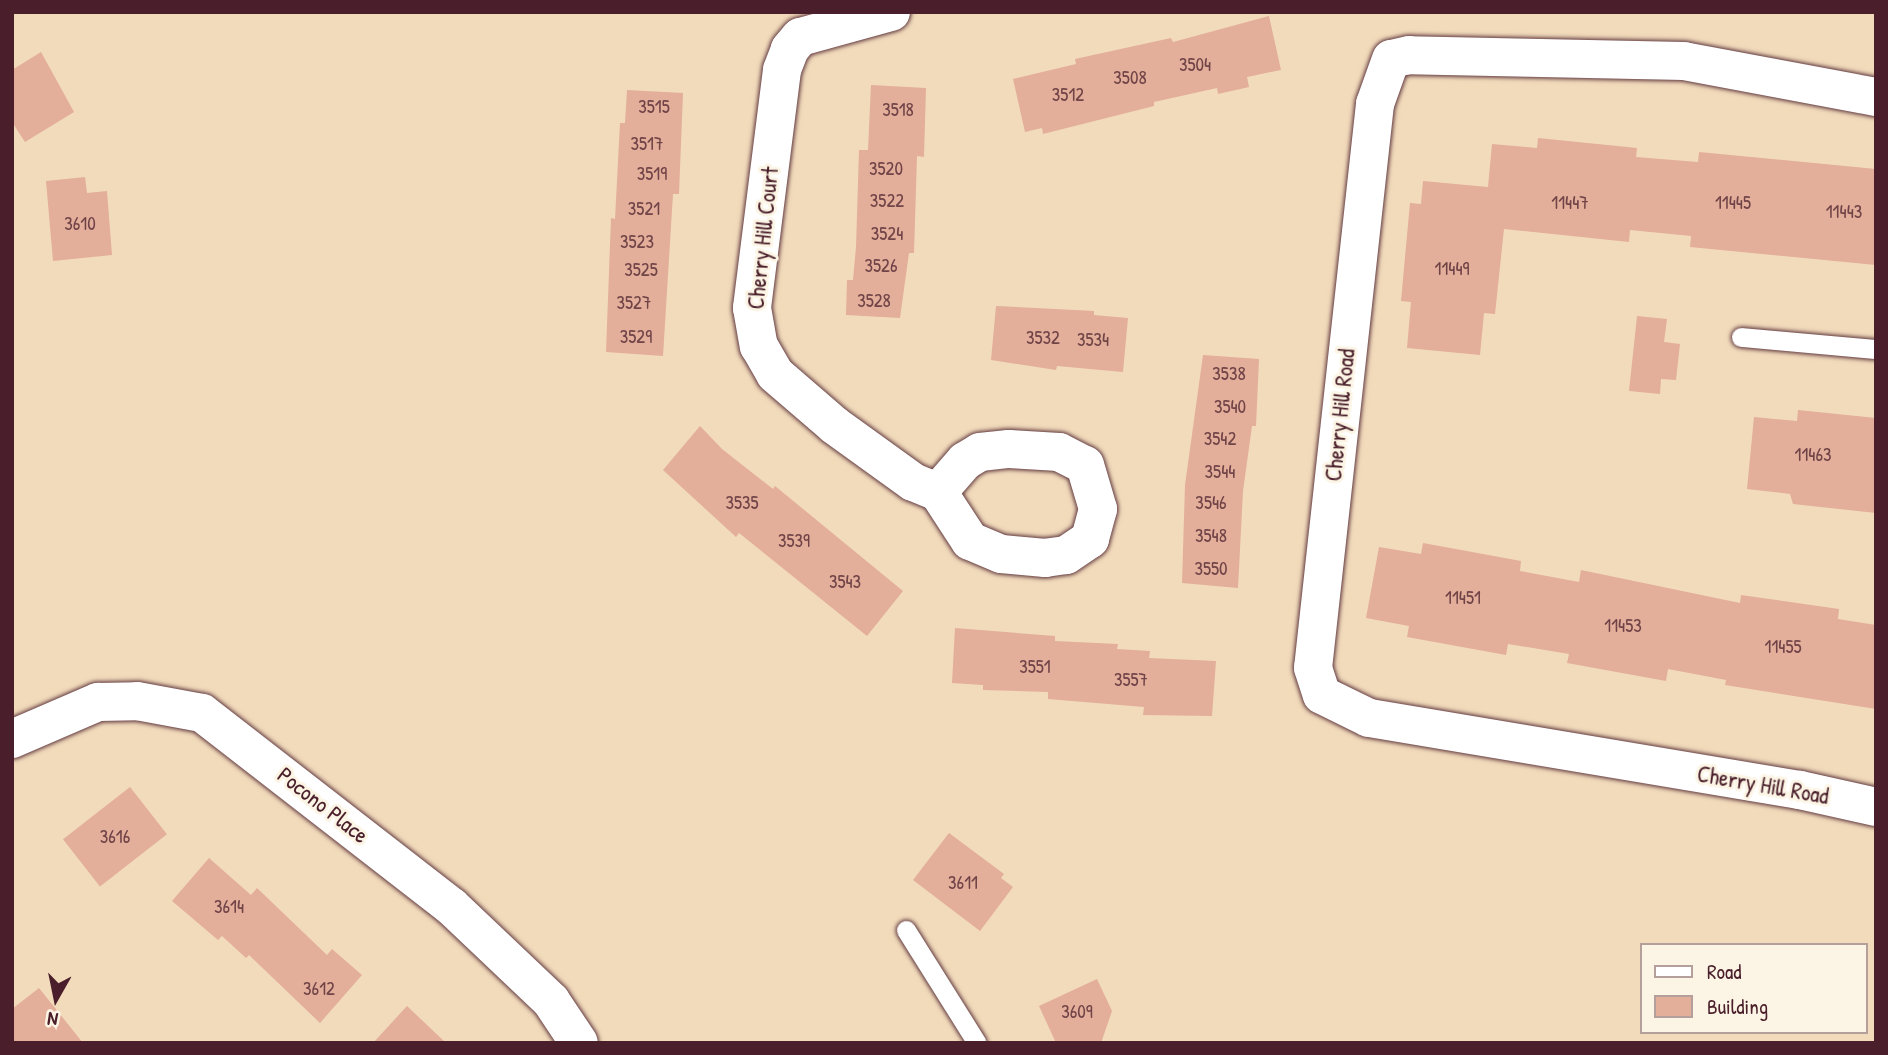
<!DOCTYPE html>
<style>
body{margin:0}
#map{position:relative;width:1888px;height:1055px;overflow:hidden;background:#f2dbbb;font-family:"Patrick Hand",sans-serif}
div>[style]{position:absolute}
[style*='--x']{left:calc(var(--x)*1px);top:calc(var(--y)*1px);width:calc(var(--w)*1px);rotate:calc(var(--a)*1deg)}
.building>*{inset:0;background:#e3ae9a;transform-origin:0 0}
.roads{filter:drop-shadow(0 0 2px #633b41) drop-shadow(0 0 2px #633b41)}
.lane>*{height:19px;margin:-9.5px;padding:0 9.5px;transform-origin:9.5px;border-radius:9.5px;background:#fff}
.street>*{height:38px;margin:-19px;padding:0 19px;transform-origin:19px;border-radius:19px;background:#fff}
span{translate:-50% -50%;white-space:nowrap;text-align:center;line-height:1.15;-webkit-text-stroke:6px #fcf5e5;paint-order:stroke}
.number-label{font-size:19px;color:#704347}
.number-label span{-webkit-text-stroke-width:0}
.street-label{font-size:23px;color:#4a1f2b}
.frame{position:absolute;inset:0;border:14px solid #4a1f2b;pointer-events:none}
.legend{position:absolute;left:1640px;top:943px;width:228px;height:91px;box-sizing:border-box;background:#fcf5e5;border:2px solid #b59f9b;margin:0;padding:9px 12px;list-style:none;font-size:21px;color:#4a1f2b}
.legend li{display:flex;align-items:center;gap:14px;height:35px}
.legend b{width:35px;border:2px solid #b59f9b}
.north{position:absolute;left:21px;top:964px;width:70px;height:70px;-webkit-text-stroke:5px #fcf5e5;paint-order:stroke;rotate:189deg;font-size:19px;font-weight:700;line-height:28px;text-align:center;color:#4a1f2b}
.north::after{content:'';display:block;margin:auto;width:24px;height:32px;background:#4a1f2b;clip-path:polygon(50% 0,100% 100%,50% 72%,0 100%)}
</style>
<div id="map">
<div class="building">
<i style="clip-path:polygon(1269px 16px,1281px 70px,1247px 77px,1249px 87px,1218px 94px,1217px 88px,1154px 102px,1154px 106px,1043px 134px,1042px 128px,1025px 132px,1013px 79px,1076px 64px,1075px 59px,1171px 38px,1173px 42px)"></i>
<i style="clip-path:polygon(41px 52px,74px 112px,25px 142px,12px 122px,12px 70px)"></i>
<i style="clip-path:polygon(871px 85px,926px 88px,924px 157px,917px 156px,914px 253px,909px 253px,900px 318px,846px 315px,847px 280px,853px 280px,856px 247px,859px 150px,868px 150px)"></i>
<i style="clip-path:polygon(627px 90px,683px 93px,679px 194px,673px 194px,663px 356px,606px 352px,611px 218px,615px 219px,620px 123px,625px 123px)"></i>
<i style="clip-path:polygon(1538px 138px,1637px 148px,1636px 157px,1698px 162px,1699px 152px,1876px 169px,1876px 265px,1690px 247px,1691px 236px,1630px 230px,1629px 242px,1504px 229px,1495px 314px,1484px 313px,1480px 355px,1407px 348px,1411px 302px,1401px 301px,1410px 203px,1421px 204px,1423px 181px,1488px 187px,1492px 144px,1537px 148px)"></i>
<i style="clip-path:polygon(85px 177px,87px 193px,107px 191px,112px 255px,53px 261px,46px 181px)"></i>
<i style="clip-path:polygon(996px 306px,1094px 311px,1094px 315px,1128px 318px,1123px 372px,1057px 366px,1056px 370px,991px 360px)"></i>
<i style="clip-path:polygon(1637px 316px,1667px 319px,1664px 342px,1680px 344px,1676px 380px,1661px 379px,1660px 394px,1629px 391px)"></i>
<i style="clip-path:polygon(1203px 355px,1259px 359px,1256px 426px,1252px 426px,1243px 491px,1238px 588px,1182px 583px,1185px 485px)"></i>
<i style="clip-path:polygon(1798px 410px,1876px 418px,1876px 513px,1793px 504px,1790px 494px,1747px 489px,1754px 417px,1797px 421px)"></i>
<i style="clip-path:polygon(700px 426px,722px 449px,773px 489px,775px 486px,903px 591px,867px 636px,739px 533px,736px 537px,663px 470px)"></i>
<i style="clip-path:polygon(1423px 543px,1521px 561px,1520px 571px,1579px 582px,1581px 570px,1740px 603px,1741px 595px,1839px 609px,1838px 619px,1876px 625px,1876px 709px,1725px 685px,1726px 680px,1668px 669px,1666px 681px,1567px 663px,1569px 654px,1508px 644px,1506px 655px,1407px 637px,1409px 626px,1366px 618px,1379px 547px,1421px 554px)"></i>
<i style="clip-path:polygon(955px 628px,1055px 636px,1055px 641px,1118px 644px,1117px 649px,1150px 651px,1149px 658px,1216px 661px,1212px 716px,1143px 715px,1144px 707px,1048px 699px,1048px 692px,983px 690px,983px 685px,952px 683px)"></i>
<i style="left:130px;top:787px;width:60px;height:85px;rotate:52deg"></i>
<i style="clip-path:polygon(949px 833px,1004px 874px,1001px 878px,1013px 887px,980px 931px,913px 880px)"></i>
<i style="clip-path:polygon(209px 858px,251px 895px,257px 888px,327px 955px,332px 949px,362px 975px,320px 1023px,249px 955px,246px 958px,222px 936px,218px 940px,172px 901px)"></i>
<i style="clip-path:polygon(1097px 979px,1112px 1011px,1101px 1043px,1056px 1043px,1039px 1006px)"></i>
<i style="clip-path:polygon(39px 988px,83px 1043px,12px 1043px,12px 1009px)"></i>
<i style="clip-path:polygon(407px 1006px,446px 1043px,373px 1043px)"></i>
</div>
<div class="roads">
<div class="lane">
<i style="--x:1741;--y:337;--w:136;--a:5.1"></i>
<i style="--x:906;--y:930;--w:133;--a:57.9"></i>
</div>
<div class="street">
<i style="--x:891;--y:12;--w:94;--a:164.6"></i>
<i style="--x:800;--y:37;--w:16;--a:130"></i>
<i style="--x:790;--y:49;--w:22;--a:111"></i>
<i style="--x:782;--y:70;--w:240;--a:97.2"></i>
<i style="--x:752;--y:308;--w:39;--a:80"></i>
<i style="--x:759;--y:346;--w:32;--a:60"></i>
<i style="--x:775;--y:374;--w:78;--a:40.8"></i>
<i style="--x:834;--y:425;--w:97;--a:35.8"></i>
<i style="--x:913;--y:482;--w:27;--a:22"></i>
<i style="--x:1876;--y:97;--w:195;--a:-169.4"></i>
<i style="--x:1684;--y:61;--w:275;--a:-178.8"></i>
<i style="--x:1409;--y:55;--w:18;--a:167"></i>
<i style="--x:1391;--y:59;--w:48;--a:109.6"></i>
<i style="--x:1375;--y:104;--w:567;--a:96.27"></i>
<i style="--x:1313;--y:668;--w:28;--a:72"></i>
<i style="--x:1322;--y:695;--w:52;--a:26.1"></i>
<i style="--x:1369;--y:718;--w:437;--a:9.5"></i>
<i style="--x:1800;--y:790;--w:78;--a:12.6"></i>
<i style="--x:1009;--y:449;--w:50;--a:3.4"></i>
<i style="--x:1059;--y:452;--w:29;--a:27"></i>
<i style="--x:1085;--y:465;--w:46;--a:73.5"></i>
<i style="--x:1098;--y:509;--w:31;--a:105"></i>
<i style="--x:1090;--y:539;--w:29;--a:146"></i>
<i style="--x:1066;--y:555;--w:21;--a:172"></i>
<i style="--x:1045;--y:558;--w:44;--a:-174.8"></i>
<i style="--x:1001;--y:554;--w:34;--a:-157"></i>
<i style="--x:970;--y:541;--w:59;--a:-123.1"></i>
<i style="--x:938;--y:492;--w:41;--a:-48.9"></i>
<i style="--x:965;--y:461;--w:17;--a:-31"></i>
<i style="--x:980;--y:452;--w:29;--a:-6"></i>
<i style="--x:12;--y:739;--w:94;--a:-23.3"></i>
<i style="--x:98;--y:702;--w:39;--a:-1"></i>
<i style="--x:137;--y:701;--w:66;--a:10.5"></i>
<i style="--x:202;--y:713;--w:315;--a:37.8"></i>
<i style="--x:451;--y:906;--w:138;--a:43.5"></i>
<i style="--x:551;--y:1001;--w:50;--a:56.3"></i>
</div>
</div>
<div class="number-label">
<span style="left:1195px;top:65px">3504</span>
<span style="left:1130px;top:78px">3508</span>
<span style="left:1068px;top:95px">3512</span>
<span style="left:654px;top:107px">3515</span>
<span style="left:898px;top:110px">3518</span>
<span style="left:647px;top:144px">3517</span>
<span style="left:886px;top:169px">3520</span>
<span style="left:652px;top:174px">3519</span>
<span style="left:887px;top:201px">3522</span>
<span style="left:1570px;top:203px">11447</span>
<span style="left:1733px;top:203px">11445</span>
<span style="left:644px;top:209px">3521</span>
<span style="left:1844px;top:212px">11443</span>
<span style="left:80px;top:224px">3610</span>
<span style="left:887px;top:234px">3524</span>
<span style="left:637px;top:242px">3523</span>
<span style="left:881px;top:266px">3526</span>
<span style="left:1452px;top:269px">11449</span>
<span style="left:641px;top:270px">3525</span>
<span style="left:874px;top:301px">3528</span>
<span style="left:634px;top:303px">3527</span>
<span style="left:636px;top:337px">3529</span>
<span style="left:1043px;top:338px">3532</span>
<span style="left:1093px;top:340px">3534</span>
<span style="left:1229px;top:374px">3538</span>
<span style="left:1230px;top:407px">3540</span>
<span style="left:1220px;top:439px">3542</span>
<span style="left:1813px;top:455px">11463</span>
<span style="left:1220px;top:472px">3544</span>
<span style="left:742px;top:503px">3535</span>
<span style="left:1211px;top:503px">3546</span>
<span style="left:1211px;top:536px">3548</span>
<span style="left:794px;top:541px">3539</span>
<span style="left:1211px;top:569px">3550</span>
<span style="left:845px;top:582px">3543</span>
<span style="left:1463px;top:598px">11451</span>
<span style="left:1623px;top:626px">11453</span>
<span style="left:1783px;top:647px">11455</span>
<span style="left:1035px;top:667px">3551</span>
<span style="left:1131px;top:680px">3557</span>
<span style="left:115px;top:837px">3616</span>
<span style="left:963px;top:883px">3611</span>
<span style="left:229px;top:907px">3614</span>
<span style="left:319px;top:989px">3612</span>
<span style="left:1077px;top:1012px">3609</span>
</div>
<div class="street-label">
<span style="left:763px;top:238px;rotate:-84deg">Cherry Hill Court</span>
<span style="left:1340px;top:415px;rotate:-84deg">Cherry Hill Road</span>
<span style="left:1763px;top:785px;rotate:10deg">Cherry Hill Road</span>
<span style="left:323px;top:805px;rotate:38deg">Pocono Place</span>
</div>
<div class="frame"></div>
<ul class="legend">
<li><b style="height:9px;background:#fff"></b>Road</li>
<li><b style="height:19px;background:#e3ae9a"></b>Building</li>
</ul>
<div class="north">N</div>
</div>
